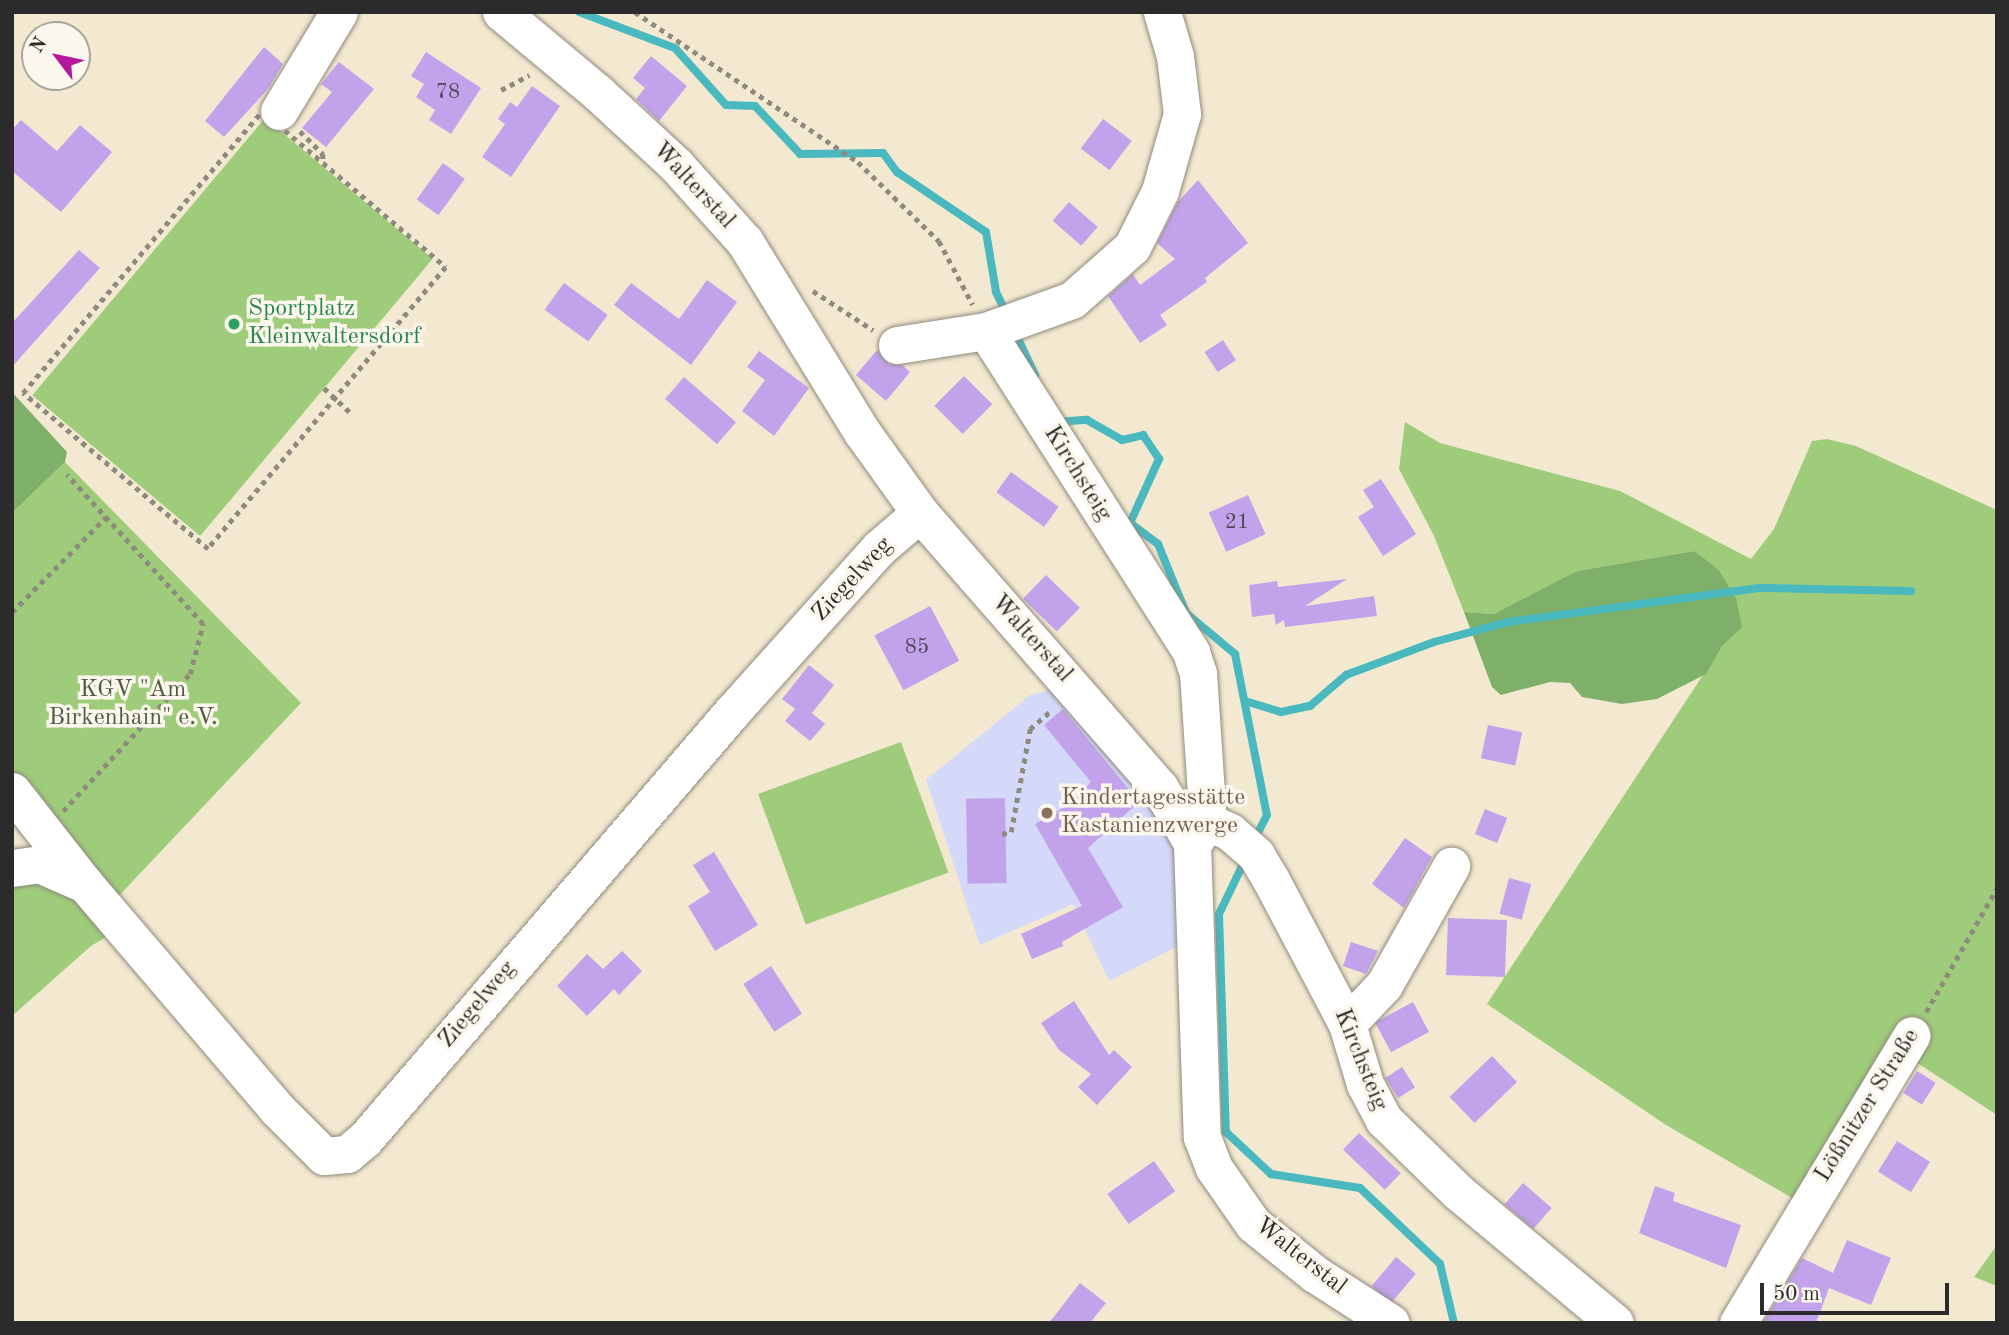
<!DOCTYPE html>
<meta charset="utf-8">
<style>
body{margin:0}
#map{position:relative;width:2009px;height:1335px;overflow:hidden;background:#f3e9d0;font-family:"Old Standard TT",serif}
div>[style]{position:absolute}
[style*='--x']{left:calc(var(--x)*1px);top:calc(var(--y)*1px);width:calc(var(--w)*1px);rotate:calc(var(--a)*1deg)}
.built>*{inset:0;background:#d4d8f9}
.green>*{inset:0;background:#9fcc7a;transform-origin:0 0}
.forest>*{inset:0;background:#7fb06a}
.stream>*{height:8px;margin:-4px;padding:0 4px;transform-origin:4px;border-radius:4px;background:#49b9bf}
.building>*{inset:0;background:#c2a3eb;transform-origin:0 0}
.path>*{height:4.5px;margin-top:-2.25px;transform-origin:0;background:repeating-linear-gradient(90deg,#8f8a7e 0 5px,transparent 0 10px)}
.roads{filter:drop-shadow(0 0 2px #8f8a7e) drop-shadow(0 0 2px #8f8a7e)}
.minor>*{height:37px;margin:-18.5px;padding:0 18.5px;transform-origin:18.5px;border-radius:18.5px;background:#fff}
.dots>*{width:19px;height:19px;translate:-50% -50%;box-sizing:border-box;border:4px solid #fbf7ec;border-radius:50%}
span{translate:-50% -50%;white-space:nowrap;text-align:center;line-height:1.15;-webkit-text-stroke:7px #fbf7ec;paint-order:stroke}
.number-label{font-size:21px;color:#51495b}
.number-label span{-webkit-text-stroke-width:0}
.street-label{font-size:24px;color:#2b2b2b}
.leisure-label{font-size:24px;color:#27864d}
.left{translate:0 -50%;text-align:left}
.park-label{font-size:24px;color:#4e5b43}
.education-label{font-size:24px;color:#785e54}
.frame{position:absolute;inset:0;border:14px solid #2b2b2b;pointer-events:none}
.north{position:absolute;left:21px;top:21px;width:70px;height:70px;box-sizing:border-box;background:#fbf7ec;border:2px solid #a8a59f;border-radius:50%;rotate:302deg;font-size:19px;font-weight:700;line-height:28px;text-align:center;color:#2b2b2b}
.north::after{content:'';display:block;margin:auto;width:24px;height:32px;background:#b5179e;clip-path:polygon(50% 0,100% 100%,50% 72%,0 100%)}
.scale{position:absolute;left:1760px;top:1283px;width:189px;height:32px;box-sizing:border-box;border:4px solid #2b2b2b;border-top:0;padding-left:9px;font-size:21px;line-height:24px;white-space:nowrap;color:#2b2b2b;-webkit-text-stroke:5px #fbf7ec;paint-order:stroke}
</style>
<div id="map">
<div class="built">
<i style="clip-path:polygon(1054px 690px,1185px 845px,1190px 940px,1109px 981px,1073px 904px,980px 945px,926px 780px,1030px 695px)"></i>
</div>
<div class="green">
<i style="left:265px;top:118px;width:219px;height:362px;rotate:40deg"></i>
<i style="clip-path:polygon(1405px 422px,1440px 443px,1620px 491px,1751px 559px,1774px 529px,1812px 441px,1827px 439px,1856px 446px,1997px 510px,1997px 1115px,1905px 1055px,1794px 1199px,1666px 1125px,1487px 1004px,1722px 646px,1694px 551px,1577px 571px,1515px 607px,1494px 614px,1464px 612px,1434px 536px,1399px 469px)"></i>
<i style="clip-path:polygon(65px 462px,301px 703px,114px 901px,12px 785px,12px 513px)"></i>
<i style="left:901px;top:742px;width:139px;height:152px;rotate:70deg"></i>
<i style="clip-path:polygon(12px 878px,53px 883px,93px 912px,111px 934px,91px 946px,12px 1016px)"></i>
<i style="clip-path:polygon(1997px 1245px,1997px 1286px,1974px 1277px)"></i>
</div>
<div class="forest">
<i style="clip-path:polygon(12px 392px,67px 452px,65px 462px,12px 513px)"></i>
<i style="clip-path:polygon(1694px 551px,1718px 569px,1736px 598px,1742px 627px,1722px 646px,1706px 674px,1657px 699px,1622px 704px,1582px 697px,1570px 683px,1550px 682px,1501px 695px,1492px 687px,1464px 612px,1494px 614px,1577px 571px)"></i>
</div>
<div class="stream">
<i style="--x:579;--y:12;--w:103;--a:20.6"></i>
<i style="--x:675;--y:48;--w:76;--a:48.2"></i>
<i style="--x:726;--y:105;--w:29;--a:2"></i>
<i style="--x:755;--y:106;--w:66;--a:46.8"></i>
<i style="--x:800;--y:154;--w:83;--a:-0.7"></i>
<i style="--x:883;--y:153;--w:24;--a:54"></i>
<i style="--x:897;--y:172;--w:107;--a:34"></i>
<i style="--x:986;--y:232;--w:61;--a:80.5"></i>
<i style="--x:996;--y:292;--w:25;--a:64"></i>
<i style="--x:1014;--y:330;--w:50;--a:65"></i>
<i style="--x:1056;--y:422;--w:31;--a:-4"></i>
<i style="--x:1087;--y:420;--w:40;--a:29.7"></i>
<i style="--x:1122;--y:440;--w:22;--a:-13"></i>
<i style="--x:1143;--y:435;--w:29;--a:56"></i>
<i style="--x:1159;--y:459;--w:70;--a:114.4"></i>
<i style="--x:1130;--y:523;--w:35;--a:37"></i>
<i style="--x:1158;--y:544;--w:74;--a:67.9"></i>
<i style="--x:1186;--y:613;--w:64;--a:39.9"></i>
<i style="--x:1235;--y:654;--w:164;--a:78.8"></i>
<i style="--x:1267;--y:815;--w:28;--a:117"></i>
<i style="--x:1245;--y:701;--w:38;--a:17"></i>
<i style="--x:1281;--y:712;--w:30;--a:-12"></i>
<i style="--x:1310;--y:706;--w:48;--a:-40.7"></i>
<i style="--x:1346;--y:675;--w:94;--a:-20.6"></i>
<i style="--x:1434;--y:642;--w:77;--a:-15.1"></i>
<i style="--x:1508;--y:622;--w:255;--a:-7.7"></i>
<i style="--x:1761;--y:588;--w:150;--a:1.1"></i>
<i style="--x:1246;--y:858;--w:62;--a:115.7"></i>
<i style="--x:1219;--y:914;--w:218;--a:88.2"></i>
<i style="--x:1226;--y:1132;--w:62;--a:43"></i>
<i style="--x:1271;--y:1174;--w:90;--a:8.9"></i>
<i style="--x:1360;--y:1188;--w:110;--a:43.5"></i>
<i style="--x:1440;--y:1264;--w:61;--a:76.7"></i>
</div>
<div class="building">
<i style="clip-path:polygon(264px 47px,283px 64px,268px 89px,224px 137px,205px 121px)"></i>
<i style="clip-path:polygon(426px 52px,481px 88px,451px 134px,429px 120px,435px 110px,416px 97px,424px 84px,411px 76px)"></i>
<i style="clip-path:polygon(651px 56px,687px 86px,659px 121px,636px 99px,645px 88px,633px 78px)"></i>
<i style="clip-path:polygon(339px 62px,374px 89px,326px 147px,302px 128px,332px 92px,321px 84px)"></i>
<i style="clip-path:polygon(532px 86px,560px 106px,511px 177px,482px 157px,505px 124px,498px 119px,510px 102px,517px 107px)"></i>
<i style="left:1103px;top:119px;width:36px;height:37px;rotate:37deg"></i>
<i style="clip-path:polygon(21px 120px,57px 151px,80px 125px,112px 152px,61px 212px,12px 171px,12px 130px)"></i>
<i style="left:443px;top:163px;width:27px;height:45px;rotate:36deg"></i>
<i style="clip-path:polygon(1198px 180px,1248px 243px,1205px 278px,1207px 282px,1160px 315px,1167px 325px,1140px 343px,1108px 296px,1133px 274px,1140px 285px,1175px 259px,1157px 243px,1178px 202px)"></i>
<i style="left:1069px;top:202px;width:38px;height:25px;rotate:41deg"></i>
<i style="clip-path:polygon(79px 250px,100px 268px,12px 367px,12px 323px)"></i>
<i style="clip-path:polygon(707px 280px,737px 302px,691px 365px,614px 305px,631px 283px,679px 319px)"></i>
<i style="left:564px;top:283px;width:54px;height:33px;rotate:36deg"></i>
<i style="left:1223px;top:340px;width:24px;height:22px;rotate:57deg"></i>
<i style="clip-path:polygon(877px 350px,889px 364px,902px 365px,910px 372px,886px 401px,856px 375px)"></i>
<i style="clip-path:polygon(759px 351px,809px 388px,774px 436px,742px 411px,765px 380px,747px 367px)"></i>
<i style="left:964px;top:376px;width:40px;height:42px;rotate:45deg"></i>
<i style="left:684px;top:377px;width:69px;height:29px;rotate:41deg"></i>
<i style="left:1011px;top:472px;width:59px;height:25px;rotate:36deg"></i>
<i style="clip-path:polygon(1381px 479px,1416px 534px,1383px 556px,1358px 517px,1374px 507px,1363px 490px)"></i>
<i style="left:1248px;top:495px;width:43px;height:43px;rotate:66deg"></i>
<i style="left:1046px;top:575px;width:47px;height:33px;rotate:44deg"></i>
<i style="clip-path:polygon(1347px 579px,1305px 606px,1374px 596px,1377px 616px,1285px 627px,1284px 620px,1276px 625px,1274px 614px,1252px 617px,1249px 585px,1277px 581px,1278px 587px)"></i>
<i style="left:930px;top:606px;width:62px;height:63px;rotate:62deg"></i>
<i style="clip-path:polygon(809px 665px,834px 685px,812px 713px,825px 724px,810px 741px,785px 721px,795px 709px,782px 699px)"></i>
<i style="clip-path:polygon(1063px 709px,1139px 802px,1088px 848px,1123px 907px,1062px 942px,1063px 946px,1032px 959px,1021px 934px,1082px 906px,1035px 824px,1068px 805px,1091px 782px,1044px 725px)"></i>
<i style="left:1488px;top:725px;width:35px;height:34px;rotate:12deg"></i>
<i style="left:1005px;top:798px;width:85px;height:39px;rotate:89deg"></i>
<i style="left:1485px;top:809px;width:24px;height:27px;rotate:22deg"></i>
<i style="clip-path:polygon(1405px 838px,1432px 857px,1404px 908px,1372px 884px)"></i>
<i style="clip-path:polygon(714px 852px,758px 925px,715px 951px,688px 906px,710px 892px,693px 865px)"></i>
<i style="left:1509px;top:878px;width:23px;height:37px;rotate:15deg"></i>
<i style="left:1448px;top:918px;width:59px;height:57px;rotate:2deg"></i>
<i style="clip-path:polygon(1351px 942px,1378px 951px,1366px 974px,1343px 966px)"></i>
<i style="clip-path:polygon(622px 951px,642px 971px,619px 995px,614px 989px,587px 1016px,557px 986px,587px 954px,603px 969px)"></i>
<i style="left:771px;top:966px;width:57px;height:33px;rotate:57deg"></i>
<i style="clip-path:polygon(1074px 1001px,1109px 1055px,1114px 1050px,1132px 1067px,1097px 1105px,1078px 1087px,1091px 1074px,1059px 1050px,1041px 1023px)"></i>
<i style="left:1413px;top:1002px;width:34px;height:43px;rotate:62deg"></i>
<i style="left:1492px;top:1056px;width:36px;height:59px;rotate:46deg"></i>
<i style="left:1402px;top:1067px;width:24px;height:20px;rotate:57deg"></i>
<i style="left:1917px;top:1071px;width:22px;height:26px;rotate:32deg"></i>
<i style="left:1359px;top:1133px;width:58px;height:23px;rotate:44deg"></i>
<i style="left:1897px;top:1141px;width:39px;height:36px;rotate:32deg"></i>
<i style="left:1154px;top:1161px;width:37px;height:57px;rotate:55deg"></i>
<i style="left:1523px;top:1183px;width:38px;height:28px;rotate:41deg"></i>
<i style="clip-path:polygon(1655px 1186px,1675px 1193px,1673px 1201px,1741px 1225px,1726px 1268px,1639px 1233px)"></i>
<i style="clip-path:polygon(1847px 1240px,1891px 1258px,1871px 1305px,1829px 1288px,1816px 1323px,1763px 1323px,1802px 1258px,1833px 1273px)"></i>
<i style="left:1396px;top:1257px;width:26px;height:38px;rotate:40deg"></i>
<i style="clip-path:polygon(1080px 1283px,1106px 1303px,1090px 1323px,1049px 1323px)"></i>
</div>
<div class="path">
<i style="--x:635;--y:12;--w:269;--a:33.9"></i>
<i style="--x:858;--y:162;--w:113;--a:44.3"></i>
<i style="--x:939;--y:241;--w:72;--a:62"></i>
<i style="--x:501;--y:90;--w:32;--a:-28"></i>
<i style="--x:262;--y:111;--w:241;--a:40.3"></i>
<i style="--x:446;--y:267;--w:369;--a:130.2"></i>
<i style="--x:208;--y:549;--w:242;--a:-139.9"></i>
<i style="--x:23;--y:393;--w:370;--a:-49.7"></i>
<i style="--x:300;--y:131;--w:33;--a:45"></i>
<i style="--x:323;--y:154;--w:7;--a:90"></i>
<i style="--x:813;--y:291;--w:72;--a:33"></i>
<i style="--x:324;--y:388;--w:37;--a:43"></i>
<i style="--x:12;--y:612;--w:134;--a:-45.3"></i>
<i style="--x:63;--y:811;--w:187;--a:-47.2"></i>
<i style="--x:190;--y:674;--w:52;--a:-75.4"></i>
<i style="--x:203;--y:624;--w:202;--a:-132.4"></i>
<i style="--x:1002;--y:834;--w:9;--a:-13"></i>
<i style="--x:1011;--y:832;--w:105;--a:-79.5"></i>
<i style="--x:1030;--y:729;--w:29;--a:-41"></i>
<i style="--x:1926;--y:1012;--w:143;--a:-60.2"></i>
</div>
<div class="roads">
<div class="minor">
<i style="--x:501;--y:12;--w:125;--a:39.8"></i>
<i style="--x:597;--y:92;--w:108;--a:42.7"></i>
<i style="--x:676;--y:165;--w:103;--a:48.1"></i>
<i style="--x:745;--y:242;--w:223;--a:58.4"></i>
<i style="--x:862;--y:432;--w:100;--a:54.4"></i>
<i style="--x:920;--y:513;--w:365;--a:48.9"></i>
<i style="--x:1160;--y:788;--w:64;--a:59.8"></i>
<i style="--x:1192;--y:843;--w:294;--a:88.1"></i>
<i style="--x:1202;--y:1137;--w:33;--a:69"></i>
<i style="--x:1214;--y:1168;--w:68;--a:55.1"></i>
<i style="--x:1253;--y:1224;--w:80;--a:38.9"></i>
<i style="--x:1315;--y:1274;--w:90;--a:32.8"></i>
<i style="--x:279;--y:111;--w:116;--a:-58.8"></i>
<i style="--x:986;--y:331;--w:381;--a:57.4"></i>
<i style="--x:1191;--y:652;--w:22;--a:72"></i>
<i style="--x:1198;--y:673;--w:149;--a:86.2"></i>
<i style="--x:1208;--y:822;--w:26;--a:126"></i>
<i style="--x:897;--y:345;--w:90;--a:-8.9"></i>
<i style="--x:986;--y:331;--w:91;--a:-19.8"></i>
<i style="--x:1072;--y:300;--w:80;--a:-41.5"></i>
<i style="--x:1132;--y:247;--w:63;--a:-63.4"></i>
<i style="--x:1160;--y:191;--w:80;--a:-74.1"></i>
<i style="--x:1182;--y:114;--w:58;--a:-96.9"></i>
<i style="--x:1175;--y:56;--w:46;--a:-106.5"></i>
<i style="--x:12;--y:791;--w:118;--a:51.9"></i>
<i style="--x:1208;--y:822;--w:24;--a:24"></i>
<i style="--x:1230;--y:832;--w:35;--a:41"></i>
<i style="--x:1256;--y:855;--w:29;--a:59"></i>
<i style="--x:1271;--y:880;--w:163;--a:62.2"></i>
<i style="--x:1347;--y:1024;--w:63;--a:73.3"></i>
<i style="--x:1365;--y:1084;--w:41;--a:62.2"></i>
<i style="--x:1384;--y:1120;--w:103;--a:44.2"></i>
<i style="--x:1458;--y:1192;--w:204;--a:39.8"></i>
<i style="--x:12;--y:868;--w:27;--a:-8"></i>
<i style="--x:39;--y:864;--w:50;--a:23.5"></i>
<i style="--x:85;--y:884;--w:296;--a:49.5"></i>
<i style="--x:277;--y:1109;--w:66;--a:45"></i>
<i style="--x:324;--y:1156;--w:23;--a:-5"></i>
<i style="--x:347;--y:1154;--w:23;--a:-40"></i>
<i style="--x:365;--y:1139;--w:562;--a:-49.33"></i>
<i style="--x:731;--y:713;--w:222;--a:-48.1"></i>
<i style="--x:879;--y:548;--w:54;--a:-40.5"></i>
<i style="--x:1347;--y:1024;--w:54;--a:-46.5"></i>
<i style="--x:1384;--y:985;--w:137;--a:-60.6"></i>
<i style="--x:1738;--y:1323;--w:336;--a:-58.9"></i>
</div>
</div>
<div class="dots">
<i style="left:234px;top:324px;background:#2e9e5b"></i>
<i style="left:1047px;top:813px;background:#8d6e63"></i>
</div>
<div class="number-label">
<span style="left:448px;top:93px">78</span>
<span style="left:1237px;top:523px">21</span>
<span style="left:917px;top:648px">85</span>
</div>
<div class="street-label">
<span style="left:693px;top:186px;rotate:47deg">Walterstal</span>
<span style="left:1077px;top:474px;rotate:58deg">Kirchsteig</span>
<span style="left:853px;top:580px;rotate:-47deg">Ziegelweg</span>
<span style="left:1031px;top:639px;rotate:48deg">Walterstal</span>
<span style="left:478px;top:1005px;rotate:-50deg">Ziegelweg</span>
<span style="left:1360px;top:1060px;rotate:68deg">Kirchsteig</span>
<span style="left:1868px;top:1106px;rotate:-58deg">Lößnitzer Straße</span>
<span style="left:1300px;top:1257px;rotate:38deg">Walterstal</span>
</div>
<div class="leisure-label">
<span class="left" style="left:248px;top:324px">Sportplatz<br>Kleinwaltersdorf</span>
</div>
<div class="park-label">
<span style="left:133px;top:705px">KGV "Am<br>Birkenhain" e.V.</span>
</div>
<div class="education-label">
<span class="left" style="left:1061px;top:813px">Kindertagesstätte<br>Kastanienzwerge</span>
</div>
<div class="frame"></div>
<div class="north">N</div>
<div class="scale">50 m</div>
</div>
